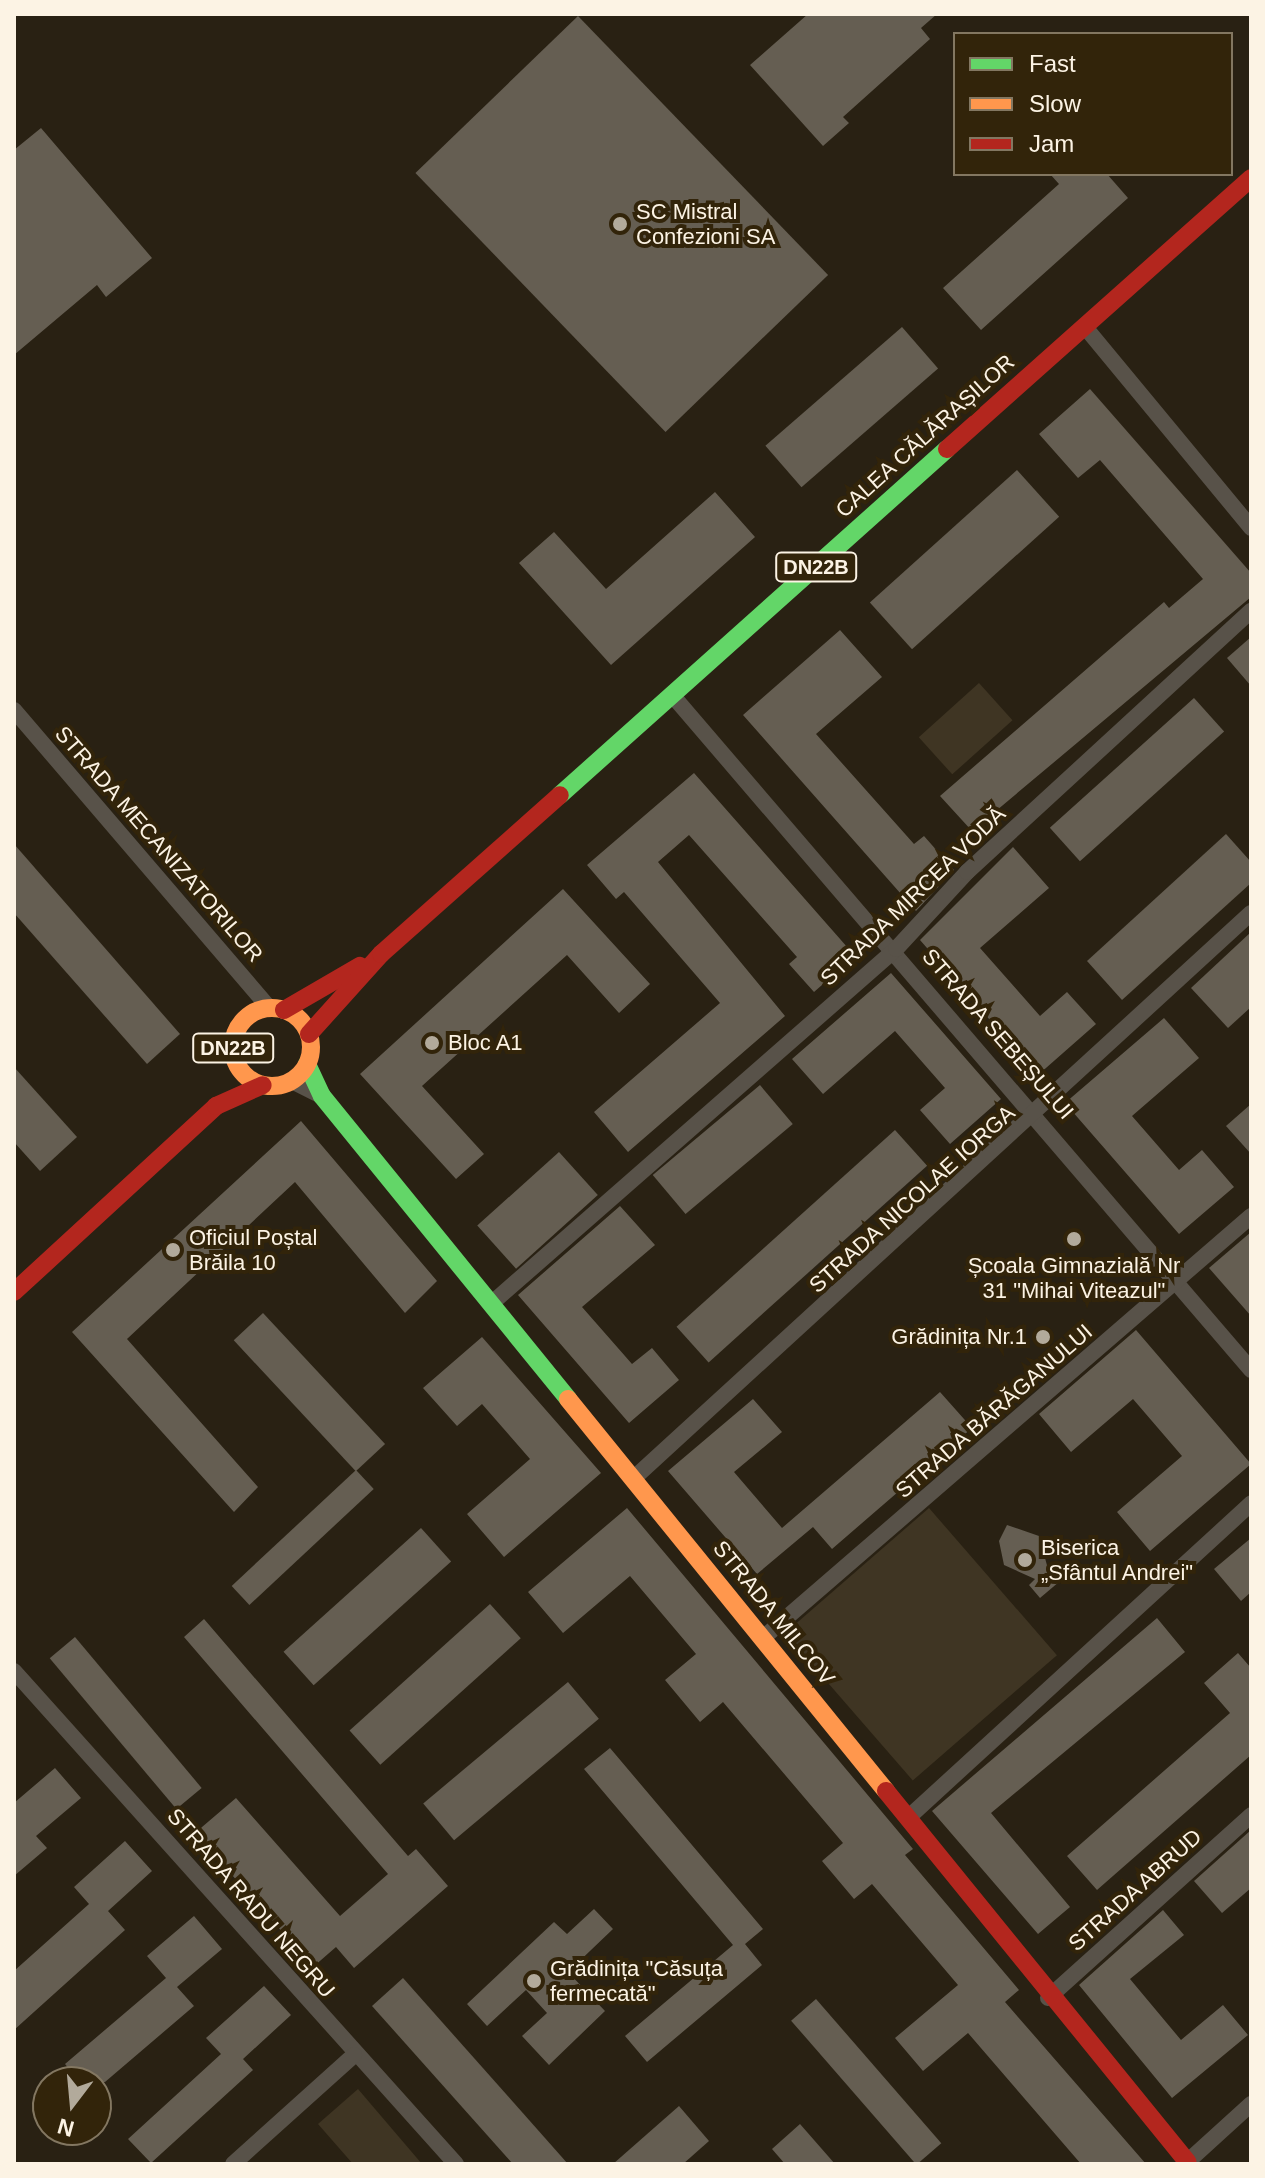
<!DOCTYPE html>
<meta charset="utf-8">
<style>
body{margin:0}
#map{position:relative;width:1265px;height:2178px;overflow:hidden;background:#292113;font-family:Arial,sans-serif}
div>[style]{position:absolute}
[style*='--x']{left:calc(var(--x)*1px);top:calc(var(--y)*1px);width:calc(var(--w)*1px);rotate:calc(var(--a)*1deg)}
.green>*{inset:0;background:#3f3523;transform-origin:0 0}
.building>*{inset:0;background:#655e52;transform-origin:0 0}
.street>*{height:16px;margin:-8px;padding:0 8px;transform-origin:8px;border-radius:8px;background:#585249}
.fast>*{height:18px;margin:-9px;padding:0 9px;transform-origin:9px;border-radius:9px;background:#63d668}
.slow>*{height:18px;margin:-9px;padding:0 9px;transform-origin:9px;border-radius:9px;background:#ff974d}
.slow>.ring{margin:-9px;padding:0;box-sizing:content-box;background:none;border:18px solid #ff974d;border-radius:50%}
.jam>*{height:18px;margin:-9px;padding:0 9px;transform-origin:9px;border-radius:9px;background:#b3261e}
.dots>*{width:22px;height:22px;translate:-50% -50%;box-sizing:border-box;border:4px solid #32240a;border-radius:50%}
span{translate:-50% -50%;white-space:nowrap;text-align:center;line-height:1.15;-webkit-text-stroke:8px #32240a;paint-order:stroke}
.shield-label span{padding:2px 6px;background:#32240a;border:2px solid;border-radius:6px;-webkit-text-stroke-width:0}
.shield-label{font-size:20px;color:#fcf3e4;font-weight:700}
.poi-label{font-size:22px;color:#fcf3e4}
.left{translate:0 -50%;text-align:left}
.right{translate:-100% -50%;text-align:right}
.street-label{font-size:22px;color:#fcf3e4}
.frame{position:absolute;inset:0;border:16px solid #fcf3e4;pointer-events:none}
.legend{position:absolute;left:953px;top:32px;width:280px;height:144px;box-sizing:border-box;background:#32240a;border:2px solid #837761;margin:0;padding:10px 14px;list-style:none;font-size:24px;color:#fcf3e4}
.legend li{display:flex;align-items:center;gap:16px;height:40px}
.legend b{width:40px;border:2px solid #837761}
.north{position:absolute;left:32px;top:2066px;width:80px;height:80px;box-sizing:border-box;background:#32240a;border:2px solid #837761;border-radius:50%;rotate:196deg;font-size:22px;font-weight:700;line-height:32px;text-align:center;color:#fcf3e4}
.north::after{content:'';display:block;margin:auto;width:28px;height:36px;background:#b2aa9b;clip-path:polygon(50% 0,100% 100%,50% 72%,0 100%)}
</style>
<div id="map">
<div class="green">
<i style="left:979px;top:683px;width:50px;height:81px;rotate:48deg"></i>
<i style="left:929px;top:1508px;width:195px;height:191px;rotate:49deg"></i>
<i style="clip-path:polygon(358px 2089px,422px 2164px,353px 2164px,318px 2124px)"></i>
</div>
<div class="building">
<i style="clip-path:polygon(808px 14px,937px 14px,921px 28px,930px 39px,843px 117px,849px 123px,823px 146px,750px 65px)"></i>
<i style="left:578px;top:16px;width:360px;height:226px;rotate:46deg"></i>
<i style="clip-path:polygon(41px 128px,152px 258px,106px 297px,97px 285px,14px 355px,14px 150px)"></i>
<i style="clip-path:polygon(1050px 174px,1107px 174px,1128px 198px,981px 330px,943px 288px,1059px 184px)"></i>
<i style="left:902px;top:327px;width:55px;height:181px;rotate:49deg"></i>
<i style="clip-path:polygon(1090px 389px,1251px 573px,1251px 597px,972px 831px,940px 796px,1164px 602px,1169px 608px,1203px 579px,1100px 460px,1078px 478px,1039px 434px)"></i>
<i style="left:1017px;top:470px;width:63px;height:198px;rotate:48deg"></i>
<i style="clip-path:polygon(715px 492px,755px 537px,611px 665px,519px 563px,554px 532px,606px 589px)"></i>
<i style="clip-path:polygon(840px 630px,882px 677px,816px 734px,914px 844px,924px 836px,954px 870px,916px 911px,743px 715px)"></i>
<i style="clip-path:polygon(1251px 637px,1251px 686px,1227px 658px)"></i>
<i style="left:1194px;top:698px;width:45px;height:194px;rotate:48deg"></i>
<i style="clip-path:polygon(694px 773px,855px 956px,814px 992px,789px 964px,797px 957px,689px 835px,658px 862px,785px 1016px,628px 1152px,594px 1112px,720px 1003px,624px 892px,616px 899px,587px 865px)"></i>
<i style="clip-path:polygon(1226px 834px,1251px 862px,1251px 883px,1122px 1000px,1087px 961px)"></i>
<i style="clip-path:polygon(14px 844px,180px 1034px,147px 1064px,14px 913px)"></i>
<i style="clip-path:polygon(1013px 847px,1049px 888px,980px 948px,1040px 1016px,1067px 992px,1096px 1024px,1038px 1075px,920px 940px)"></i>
<i style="clip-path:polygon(563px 889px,650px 984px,619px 1013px,567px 955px,422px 1086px,484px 1154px,456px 1179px,360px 1074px)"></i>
<i style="clip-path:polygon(1251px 932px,1251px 1007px,1228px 1028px,1191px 988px)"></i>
<i style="clip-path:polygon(891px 973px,1001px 1099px,950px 1144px,920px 1110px,945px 1088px,895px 1031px,823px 1094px,792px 1059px)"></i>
<i style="clip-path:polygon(1164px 1018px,1199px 1058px,1132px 1116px,1179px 1170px,1202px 1150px,1234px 1187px,1179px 1234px,1065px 1103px)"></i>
<i style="clip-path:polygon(14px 1067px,77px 1137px,40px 1171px,14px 1142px)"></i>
<i style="left:760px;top:1085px;width:51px;height:140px;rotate:50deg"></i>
<i style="clip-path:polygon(1251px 1104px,1251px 1154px,1226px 1126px)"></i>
<i style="clip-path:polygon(301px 1121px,437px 1281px,405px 1313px,295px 1182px,127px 1339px,258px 1487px,234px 1512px,72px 1332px)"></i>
<i style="left:895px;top:1130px;width:48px;height:294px;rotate:48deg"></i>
<i style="left:559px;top:1152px;width:58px;height:110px;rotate:48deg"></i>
<i style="clip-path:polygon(620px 1206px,655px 1245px,582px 1307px,632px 1364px,652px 1348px,679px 1380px,629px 1423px,518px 1295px)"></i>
<i style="clip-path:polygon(1251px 1232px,1251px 1316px,1209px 1268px)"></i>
<i style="left:263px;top:1313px;width:179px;height:40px;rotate:47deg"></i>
<i style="clip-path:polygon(1136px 1330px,1251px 1464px,1150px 1551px,1117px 1512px,1182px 1456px,1133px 1399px,1071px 1452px,1039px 1414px)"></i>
<i style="clip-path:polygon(482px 1337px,601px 1473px,504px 1557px,467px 1514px,530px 1459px,482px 1404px,457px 1426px,423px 1388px)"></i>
<i style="clip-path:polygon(940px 1392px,972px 1428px,832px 1549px,813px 1527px,757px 1574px,668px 1471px,753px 1399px,782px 1432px,734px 1472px,782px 1528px)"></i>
<i style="left:356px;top:1470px;width:26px;height:170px;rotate:47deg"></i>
<i style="clip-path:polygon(627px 1508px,913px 1849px,905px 1855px,1019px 1990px,1005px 2002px,1146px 2164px,1081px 2164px,968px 2033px,923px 2071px,895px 2038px,958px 1985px,872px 1884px,854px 1899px,822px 1861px,843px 1843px,723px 1702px,700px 1722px,665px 1680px,696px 1654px,630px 1576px,563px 1633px,528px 1592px)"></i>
<i style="clip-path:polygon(1007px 1525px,1039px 1536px,1048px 1569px,1055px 1563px,1066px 1576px,1040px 1598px,1029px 1585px,1035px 1579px,1004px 1565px,999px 1541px)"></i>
<i style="left:421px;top:1528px;width:45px;height:185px;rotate:48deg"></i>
<i style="clip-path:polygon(1251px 1538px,1251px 1592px,1241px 1601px,1214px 1569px)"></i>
<i style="left:490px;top:1604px;width:46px;height:189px;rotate:48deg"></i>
<i style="clip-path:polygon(1157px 1618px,1185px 1652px,991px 1813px,1070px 1907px,1038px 1934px,932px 1811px)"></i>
<i style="clip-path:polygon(204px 1619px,408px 1856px,416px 1849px,448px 1886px,354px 1968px,336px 1947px,313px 1967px,195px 1833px,236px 1798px,340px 1916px,388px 1874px,184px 1637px)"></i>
<i style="left:75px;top:1637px;width:197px;height:33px;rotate:50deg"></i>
<i style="clip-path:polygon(1238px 1653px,1251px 1668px,1251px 1755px,1097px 1890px,1067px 1856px,1230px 1713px,1204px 1683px)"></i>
<i style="left:568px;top:1682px;width:48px;height:189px;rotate:50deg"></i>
<i style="clip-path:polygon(610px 1748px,763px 1929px,745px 1944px,762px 1965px,647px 2062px,625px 2036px,733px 1945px,584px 1769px)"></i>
<i style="clip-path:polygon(55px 1768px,81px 1798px,36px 1836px,47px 1848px,14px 1876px,14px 1803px)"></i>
<i style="clip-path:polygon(1251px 1830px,1251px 1888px,1222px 1913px,1194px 1881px)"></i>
<i style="clip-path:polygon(125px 1841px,152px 1871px,108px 1911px,125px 1930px,14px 2030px,14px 1971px,89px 1904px,74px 1887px)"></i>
<i style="clip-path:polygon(594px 1909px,613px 1929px,568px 1972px,605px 2011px,549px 2065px,522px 2036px,547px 2013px,526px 1990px,487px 2026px,467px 2004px,554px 1922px,567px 1934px)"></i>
<i style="clip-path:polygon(1163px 1910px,1184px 1935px,1130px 1979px,1181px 2040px,1223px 2005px,1248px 2035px,1172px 2098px,1079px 1985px)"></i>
<i style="clip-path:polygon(194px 1916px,222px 1949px,177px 1987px,194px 2006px,105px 2082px,80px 2082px,65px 2064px,166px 1978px,147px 1956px)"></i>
<i style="clip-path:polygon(403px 1978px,568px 2164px,513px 2164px,372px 2006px)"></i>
<i style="clip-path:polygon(264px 1986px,291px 2015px,243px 2059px,253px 2070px,151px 2163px,128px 2139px,221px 2054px,206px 2038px)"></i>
<i style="left:816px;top:1999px;width:191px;height:33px;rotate:49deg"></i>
<i style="clip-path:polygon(679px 2106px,709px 2141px,683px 2164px,613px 2164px)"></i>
<i style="clip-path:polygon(800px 2124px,835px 2164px,785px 2164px,772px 2149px)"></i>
</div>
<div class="street">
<i style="--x:1085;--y:327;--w:261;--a:50.4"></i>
<i style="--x:673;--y:696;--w:888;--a:49.38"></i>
<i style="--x:14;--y:710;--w:392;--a:49.4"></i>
<i style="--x:292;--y:1081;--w:34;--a:27"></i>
<i style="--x:492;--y:1303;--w:537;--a:-41.23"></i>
<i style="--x:896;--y:949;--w:105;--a:-47.3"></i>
<i style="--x:967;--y:872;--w:386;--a:-42.6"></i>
<i style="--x:633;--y:1479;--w:838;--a:-42.49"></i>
<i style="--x:763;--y:1638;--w:645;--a:-40.85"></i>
<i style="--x:14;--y:1671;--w:662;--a:48.12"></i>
<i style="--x:910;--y:1816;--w:463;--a:-42.5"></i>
<i style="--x:1048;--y:1998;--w:273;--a:-42"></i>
<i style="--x:233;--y:2164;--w:163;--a:-42"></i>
<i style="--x:1185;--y:2164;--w:89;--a:-42.3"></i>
</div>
<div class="fast">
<i style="--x:560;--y:795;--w:519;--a:-41.8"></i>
<i style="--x:307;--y:1064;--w:35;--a:65"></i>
<i style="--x:322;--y:1096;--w:390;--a:50.9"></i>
</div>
<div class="slow">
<i class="ring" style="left:233px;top:1008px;width:60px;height:60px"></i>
<i style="--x:568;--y:1399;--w:505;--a:50.95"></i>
</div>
<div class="jam">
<i style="--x:947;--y:449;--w:407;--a:-41.7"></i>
<i style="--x:284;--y:1010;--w:88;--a:-30.1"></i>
<i style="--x:309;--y:1034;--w:108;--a:-48"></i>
<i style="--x:381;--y:954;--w:239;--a:-41.6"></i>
<i style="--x:14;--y:1292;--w:275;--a:-42.6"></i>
<i style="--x:216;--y:1106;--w:51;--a:-24.1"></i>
<i style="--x:886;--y:1791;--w:478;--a:50.9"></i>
</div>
<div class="dots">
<i style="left:620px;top:224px;background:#b2aa9b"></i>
<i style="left:432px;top:1043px;background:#b2aa9b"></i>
<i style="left:1074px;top:1239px;background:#b2aa9b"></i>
<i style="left:173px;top:1250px;background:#b2aa9b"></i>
<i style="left:1043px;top:1337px;background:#b2aa9b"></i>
<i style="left:1025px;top:1560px;background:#b2aa9b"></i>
<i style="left:534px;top:1981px;background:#b2aa9b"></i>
</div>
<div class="shield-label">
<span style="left:816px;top:567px">DN22B</span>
<span style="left:233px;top:1048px">DN22B</span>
</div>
<div class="poi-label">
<span class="left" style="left:636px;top:224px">SC Mistral<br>Confezioni SA</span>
<span class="left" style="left:448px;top:1043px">Bloc A1</span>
<span class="left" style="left:189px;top:1250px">Oficiul Poștal<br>Brăila 10</span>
<span style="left:1074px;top:1278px">Școala Gimnazială Nr<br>31 "Mihai Viteazul"</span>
<span class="right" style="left:1027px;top:1337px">Grădinița Nr.1</span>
<span class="left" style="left:1041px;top:1560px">Biserica<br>„Sfântul Andrei"</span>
<span class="left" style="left:550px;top:1981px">Grădinița "Căsuța<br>fermecată"</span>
</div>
<div class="street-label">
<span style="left:925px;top:436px;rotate:-42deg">CALEA CĂLĂRAȘILOR</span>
<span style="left:159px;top:844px;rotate:49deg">STRADA MECANIZATORILOR</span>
<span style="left:913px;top:896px;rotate:-44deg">STRADA MIRCEA VODĂ</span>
<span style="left:998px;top:1034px;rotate:49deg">STRADA SEBEȘULUI</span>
<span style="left:912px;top:1199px;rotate:-42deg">STRADA NICOLAE IORGA</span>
<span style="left:994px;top:1411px;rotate:-41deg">STRADA BĂRĂGANULUI</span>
<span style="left:774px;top:1613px;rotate:51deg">STRADA MILCOV</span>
<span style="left:1135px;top:1890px;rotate:-42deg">STRADA ABRUD</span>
<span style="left:251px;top:1903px;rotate:49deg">STRADA RADU NEGRU</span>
</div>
<div class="frame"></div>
<ul class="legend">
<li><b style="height:10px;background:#63d668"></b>Fast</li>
<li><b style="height:10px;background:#ff974d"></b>Slow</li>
<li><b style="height:10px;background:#b3261e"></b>Jam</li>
</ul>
<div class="north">N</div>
</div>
